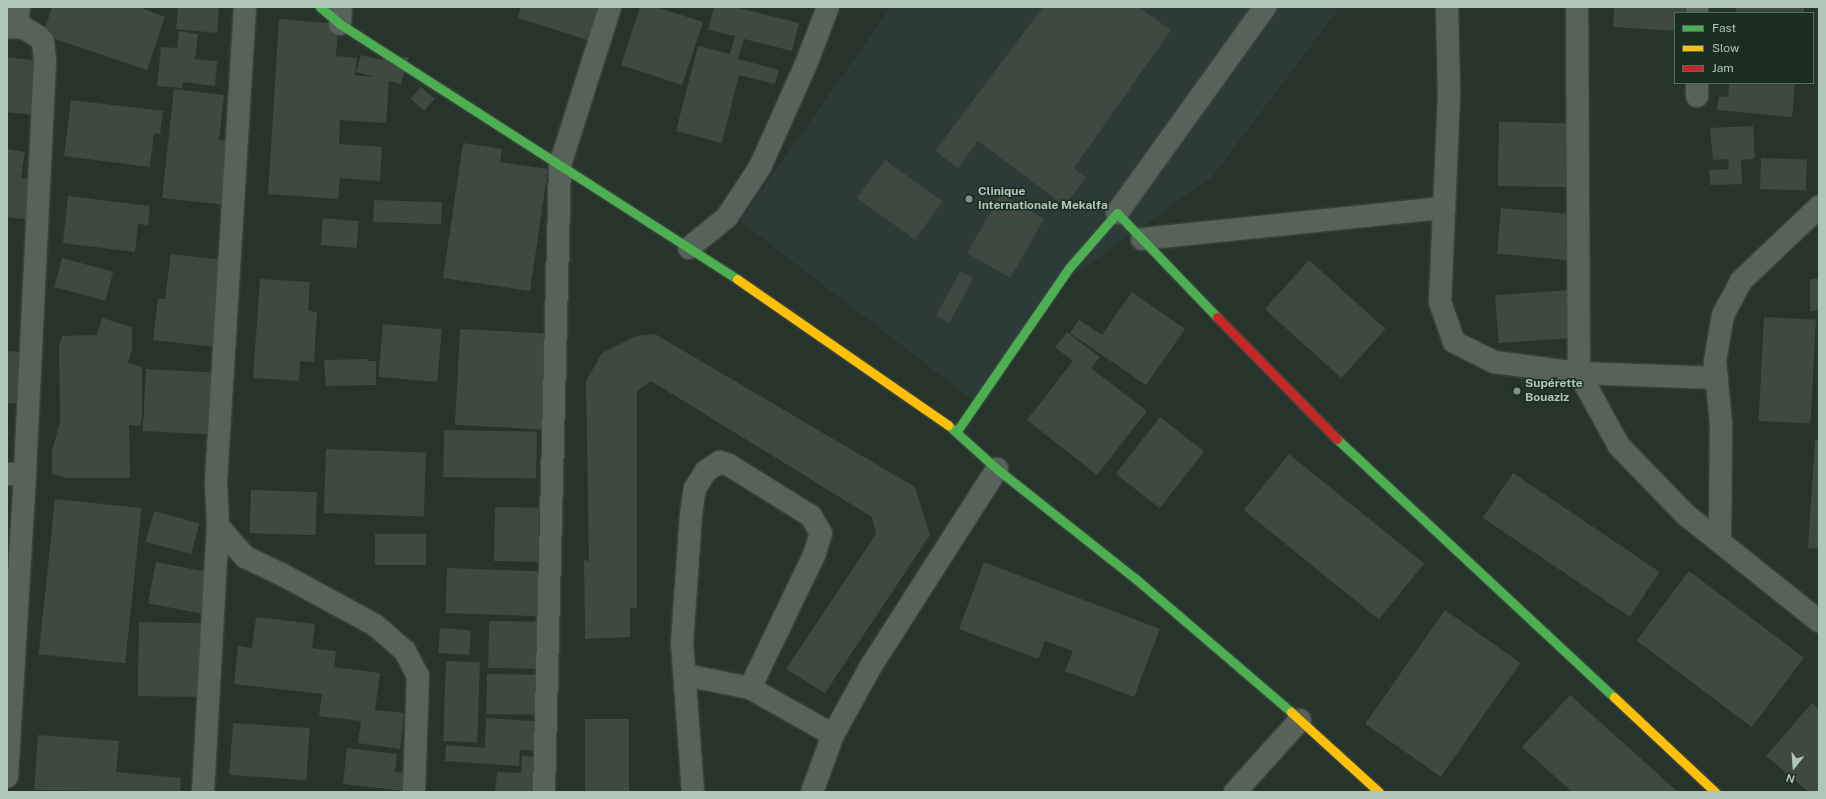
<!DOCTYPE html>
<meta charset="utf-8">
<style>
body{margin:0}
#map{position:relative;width:1826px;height:799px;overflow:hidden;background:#27342c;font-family:"Public Sans",sans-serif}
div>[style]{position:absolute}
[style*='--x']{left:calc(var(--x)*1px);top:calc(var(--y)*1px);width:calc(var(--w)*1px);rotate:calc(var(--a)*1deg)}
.medical>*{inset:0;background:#2c3a38}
.building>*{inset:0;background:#3d4941;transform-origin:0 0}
.roads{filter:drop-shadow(0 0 1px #454f49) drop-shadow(0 0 1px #454f49)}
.street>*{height:22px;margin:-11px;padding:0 11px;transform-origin:11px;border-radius:11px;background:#57625a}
.fast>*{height:9px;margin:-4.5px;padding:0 4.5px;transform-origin:4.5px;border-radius:4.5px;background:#4caf50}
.slow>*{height:9px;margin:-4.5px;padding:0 4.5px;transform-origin:4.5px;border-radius:4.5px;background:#ffc107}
.jam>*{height:9px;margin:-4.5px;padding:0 4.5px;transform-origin:4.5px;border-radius:4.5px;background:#c62828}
.dots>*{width:11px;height:11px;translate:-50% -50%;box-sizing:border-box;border:2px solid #1b2e23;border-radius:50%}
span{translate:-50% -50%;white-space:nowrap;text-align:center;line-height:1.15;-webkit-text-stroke:3px #1b2e23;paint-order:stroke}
.poi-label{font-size:12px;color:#b0c6b9;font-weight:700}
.left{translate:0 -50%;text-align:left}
.frame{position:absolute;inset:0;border:8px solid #b0c6b9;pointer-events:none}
.legend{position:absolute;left:1674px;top:12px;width:140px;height:72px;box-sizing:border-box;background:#1b2e23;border:1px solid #576b5f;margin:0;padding:5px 7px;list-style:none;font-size:12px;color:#b0c6b9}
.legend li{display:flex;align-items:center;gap:8px;height:20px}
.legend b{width:20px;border:1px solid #576b5f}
.north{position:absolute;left:1774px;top:747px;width:40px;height:40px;-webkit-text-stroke:3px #1b2e23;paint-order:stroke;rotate:197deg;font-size:11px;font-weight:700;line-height:16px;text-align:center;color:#b0c6b9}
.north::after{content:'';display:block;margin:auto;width:14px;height:18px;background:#b0c6b9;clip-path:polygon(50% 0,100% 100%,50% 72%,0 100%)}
</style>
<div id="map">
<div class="medical">
<i style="clip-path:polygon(891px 7px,1340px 7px,1213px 176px,1067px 280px,978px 404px,740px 221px)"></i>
</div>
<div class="building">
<i style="clip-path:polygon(52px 7px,139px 7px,165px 17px,147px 70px,43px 35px)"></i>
<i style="clip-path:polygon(178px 7px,219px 7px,217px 33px,176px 29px)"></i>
<i style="clip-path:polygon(521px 7px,604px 7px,594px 42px,518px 18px)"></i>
<i style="clip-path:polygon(640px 7px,656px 7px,703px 22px,682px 85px,621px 65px)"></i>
<i style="clip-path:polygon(714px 7px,735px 7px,799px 23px,792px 51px,744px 39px,738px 59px,779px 70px,775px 84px,739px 75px,722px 143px,676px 131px,698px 46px,730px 54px,735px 36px,708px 30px)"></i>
<i style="clip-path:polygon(1043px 7px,1139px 7px,1171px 30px,1074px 168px,1086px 178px,1065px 206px,978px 141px,958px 168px,935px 151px)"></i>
<i style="clip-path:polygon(1614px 7px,1685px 7px,1684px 13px,1675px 13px,1675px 31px,1613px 27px)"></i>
<i style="left:1736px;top:7px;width:68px;height:6px"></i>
<i style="clip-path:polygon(279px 19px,338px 24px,336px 56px,357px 58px,355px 75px,375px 77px,356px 72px,361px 55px,377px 59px,409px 57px,401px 84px,389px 81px,386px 123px,340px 120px,339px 144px,382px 147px,380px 181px,340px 178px,338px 199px,268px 194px)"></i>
<i style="clip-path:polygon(179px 31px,198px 34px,195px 59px,217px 61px,215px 86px,183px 82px,182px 88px,157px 86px,161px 47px,177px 48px)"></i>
<i style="clip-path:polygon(7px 57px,39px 61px,33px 115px,7px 112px)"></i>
<i style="clip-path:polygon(1729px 83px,1795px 83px,1792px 117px,1717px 110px,1719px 96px,1728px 97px)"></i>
<i style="left:421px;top:87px;width:18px;height:16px;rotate:41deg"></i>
<i style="clip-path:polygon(174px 89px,224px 95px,219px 140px,232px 142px,226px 205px,162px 198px)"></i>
<i style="clip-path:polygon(71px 100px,163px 111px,160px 134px,154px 133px,150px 167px,64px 156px)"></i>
<i style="left:1499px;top:122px;width:79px;height:64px;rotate:1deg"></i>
<i style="clip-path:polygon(1753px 126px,1755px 159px,1741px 160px,1742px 184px,1710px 185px,1709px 170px,1729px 169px,1728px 159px,1713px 160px,1710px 128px)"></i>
<i style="clip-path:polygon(463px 143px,502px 149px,500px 162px,548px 169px,530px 291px,443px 278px)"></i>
<i style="clip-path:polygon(7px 149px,25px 152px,21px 178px,36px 180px,31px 220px,7px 217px)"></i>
<i style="left:1761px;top:158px;width:46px;height:31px;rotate:2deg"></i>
<i style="left:885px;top:160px;width:71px;height:47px;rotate:36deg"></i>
<i style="left:1001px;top:194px;width:50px;height:68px;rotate:30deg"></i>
<i style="clip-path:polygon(68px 196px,150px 206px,148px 225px,138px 224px,135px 252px,63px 243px)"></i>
<i style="left:374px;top:200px;width:68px;height:22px;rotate:2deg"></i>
<i style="left:1501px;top:208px;width:76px;height:46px;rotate:5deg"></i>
<i style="left:323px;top:218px;width:36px;height:27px;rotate:5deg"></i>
<i style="clip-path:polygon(171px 254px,225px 260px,215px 347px,153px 340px,158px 299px,165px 299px)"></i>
<i style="left:62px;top:258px;width:53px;height:30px;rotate:15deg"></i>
<i style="left:1309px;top:260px;width:103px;height:66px;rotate:42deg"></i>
<i style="left:960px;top:271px;width:15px;height:51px;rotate:28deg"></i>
<i style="clip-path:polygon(260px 279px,310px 282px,308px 311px,317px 312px,314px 362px,300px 361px,299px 381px,253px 378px)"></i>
<i style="left:1810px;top:279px;width:9px;height:32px"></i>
<i style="left:1570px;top:290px;width:48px;height:75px;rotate:86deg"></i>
<i style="clip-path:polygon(1132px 292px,1185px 329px,1146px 385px,1070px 333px,1079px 320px,1102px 335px)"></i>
<i style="left:1764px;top:317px;width:52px;height:104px;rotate:3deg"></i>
<i style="clip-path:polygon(102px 318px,132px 327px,132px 349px,128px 363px,142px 367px,142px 419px,140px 426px,129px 425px,130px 478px,67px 478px,52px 474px,52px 451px,60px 422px,59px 347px,62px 336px,97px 335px)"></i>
<i style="left:383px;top:324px;width:59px;height:53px;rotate:5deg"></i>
<i style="left:460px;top:329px;width:92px;height:96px;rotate:3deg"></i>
<i style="clip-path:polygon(1067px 332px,1100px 357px,1091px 368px,1147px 411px,1097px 475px,1027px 420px,1073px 361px,1055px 347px)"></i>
<i style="clip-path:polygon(655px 334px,915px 487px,930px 535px,825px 693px,786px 669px,876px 534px,872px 517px,651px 381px,637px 391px,637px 608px,630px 608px,630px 637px,585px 639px,584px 560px,589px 561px,586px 381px,602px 353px,636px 336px)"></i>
<i style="clip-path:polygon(7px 351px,32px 353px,28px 404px,7px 403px)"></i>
<i style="clip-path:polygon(368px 359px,368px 361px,376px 361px,376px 385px,326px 386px,324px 360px)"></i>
<i style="left:146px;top:369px;width:73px;height:62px;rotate:3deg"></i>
<i style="left:1160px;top:417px;width:56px;height:72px;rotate:38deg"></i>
<i style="left:444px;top:430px;width:93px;height:47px;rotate:1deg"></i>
<i style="clip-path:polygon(1815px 440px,1819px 441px,1819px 549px,1808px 548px)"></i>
<i style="left:326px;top:449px;width:100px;height:64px;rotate:2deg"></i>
<i style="left:1289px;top:454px;width:174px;height:72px;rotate:39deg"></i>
<i style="left:1513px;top:473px;width:177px;height:54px;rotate:34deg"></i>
<i style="left:251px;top:490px;width:66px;height:43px;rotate:2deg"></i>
<i style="left:55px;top:499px;width:87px;height:156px;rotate:6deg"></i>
<i style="left:495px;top:507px;width:44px;height:54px;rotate:1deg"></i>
<i style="left:154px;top:511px;width:47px;height:32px;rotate:15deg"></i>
<i style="left:375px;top:534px;width:51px;height:31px"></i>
<i style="left:156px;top:562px;width:54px;height:42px;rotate:11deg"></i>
<i style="clip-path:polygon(984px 562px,1160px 629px,1134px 697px,1065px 671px,1073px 651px,1045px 641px,1038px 659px,959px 629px)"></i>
<i style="left:447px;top:568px;width:93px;height:45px;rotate:2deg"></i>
<i style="left:1689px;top:571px;width:144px;height:87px;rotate:37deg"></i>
<i style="left:1445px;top:610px;width:92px;height:139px;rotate:35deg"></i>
<i style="clip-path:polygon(256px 617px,315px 624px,312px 648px,336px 651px,334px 667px,380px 673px,375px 710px,404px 713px,400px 749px,358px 743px,361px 721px,319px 716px,322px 694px,234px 684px,238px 646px,252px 648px)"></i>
<i style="left:489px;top:621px;width:50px;height:47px;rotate:1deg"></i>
<i style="left:139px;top:622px;width:65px;height:74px;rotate:1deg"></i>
<i style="left:440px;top:628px;width:31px;height:25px;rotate:4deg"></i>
<i style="left:446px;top:661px;width:34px;height:80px;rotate:2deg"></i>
<i style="left:487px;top:674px;width:50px;height:40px;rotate:1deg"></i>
<i style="clip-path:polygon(1570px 695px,1678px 792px,1572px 792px,1522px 747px)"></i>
<i style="clip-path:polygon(1812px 703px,1819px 709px,1819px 792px,1809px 792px,1766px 756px)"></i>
<i style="clip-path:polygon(486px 718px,546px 722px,545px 751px,520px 750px,519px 766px,445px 761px,446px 745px,485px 748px)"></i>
<i style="left:585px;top:719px;width:44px;height:73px"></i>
<i style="left:233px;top:723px;width:77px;height:52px;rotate:4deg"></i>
<i style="clip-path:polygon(38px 735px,119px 741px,116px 772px,181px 778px,180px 792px,34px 790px)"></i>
<i style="clip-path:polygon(347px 748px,397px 754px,395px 772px,414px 774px,412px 792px,343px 784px)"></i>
<i style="clip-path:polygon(522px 756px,547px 758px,545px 792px,495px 792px,497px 772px,521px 773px)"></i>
</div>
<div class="roads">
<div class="street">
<i style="--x:245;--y:7;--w:475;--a:93.5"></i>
<i style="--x:216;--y:481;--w:45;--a:87.5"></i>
<i style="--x:218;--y:526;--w:41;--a:48.9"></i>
<i style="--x:245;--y:557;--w:42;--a:25.3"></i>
<i style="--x:283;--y:575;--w:105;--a:28.5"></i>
<i style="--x:375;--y:625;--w:40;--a:41"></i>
<i style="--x:405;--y:651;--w:28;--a:63"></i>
<i style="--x:418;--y:676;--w:116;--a:92"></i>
<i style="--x:1447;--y:7;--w:89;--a:88.7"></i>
<i style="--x:1449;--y:96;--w:206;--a:92.5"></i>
<i style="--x:1440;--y:302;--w:42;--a:70.7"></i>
<i style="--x:1454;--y:342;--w:45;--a:26.6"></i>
<i style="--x:1494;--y:362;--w:86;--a:7.4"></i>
<i style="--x:1579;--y:373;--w:138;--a:2.1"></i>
<i style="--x:1577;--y:7;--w:366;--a:89.7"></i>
<i style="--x:1579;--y:373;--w:83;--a:61.3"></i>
<i style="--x:1619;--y:446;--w:96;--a:45.8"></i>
<i style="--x:1686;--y:515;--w:170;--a:38.6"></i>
<i style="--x:1697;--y:7;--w:6;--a:90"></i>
<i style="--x:340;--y:24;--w:17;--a:-87"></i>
<i style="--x:17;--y:26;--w:19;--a:-84"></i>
<i style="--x:7;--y:27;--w:17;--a:3"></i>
<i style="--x:24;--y:28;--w:17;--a:31"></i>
<i style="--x:39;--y:37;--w:6;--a:51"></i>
<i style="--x:43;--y:42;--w:20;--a:84"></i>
<i style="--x:45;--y:62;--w:412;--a:92.8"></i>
<i style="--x:25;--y:474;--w:303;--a:93.4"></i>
<i style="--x:1697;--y:83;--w:13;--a:90"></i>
<i style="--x:1117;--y:213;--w:254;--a:-54.3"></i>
<i style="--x:1142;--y:239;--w:304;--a:-5.9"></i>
<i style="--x:689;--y:248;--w:49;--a:-39.2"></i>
<i style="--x:727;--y:217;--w:60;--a:-56.6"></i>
<i style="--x:760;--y:167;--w:113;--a:-65.9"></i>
<i style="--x:806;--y:64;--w:61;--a:-68.9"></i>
<i style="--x:7;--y:474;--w:18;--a:0"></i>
<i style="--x:1720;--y:541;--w:117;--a:-89.5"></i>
<i style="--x:1721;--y:424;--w:63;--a:-95.4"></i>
<i style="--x:1715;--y:361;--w:47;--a:-80.1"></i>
<i style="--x:1723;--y:315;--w:38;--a:-62"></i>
<i style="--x:1741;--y:281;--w:108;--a:-43.5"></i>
<i style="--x:685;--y:675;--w:66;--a:11.3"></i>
<i style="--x:750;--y:688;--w:95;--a:29.5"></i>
<i style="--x:833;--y:735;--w:79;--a:-61.2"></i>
<i style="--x:871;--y:666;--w:234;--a:-57.4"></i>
<i style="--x:203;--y:792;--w:266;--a:-86.8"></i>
<i style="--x:544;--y:792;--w:627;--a:-88.54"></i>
<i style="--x:560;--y:165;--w:166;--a:-72.4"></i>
<i style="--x:693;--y:792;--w:149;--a:-94.2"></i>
<i style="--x:682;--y:643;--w:128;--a:-86"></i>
<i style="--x:691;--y:515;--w:27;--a:-82"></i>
<i style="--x:695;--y:488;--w:20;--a:-57"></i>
<i style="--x:706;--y:471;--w:17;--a:-33"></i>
<i style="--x:720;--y:462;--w:9;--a:18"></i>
<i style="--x:729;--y:465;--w:97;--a:31.9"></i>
<i style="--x:811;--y:516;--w:20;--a:60"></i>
<i style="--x:821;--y:533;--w:21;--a:107"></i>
<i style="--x:815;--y:553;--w:150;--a:115.7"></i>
<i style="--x:812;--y:792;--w:61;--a:-69.8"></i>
<i style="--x:1235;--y:792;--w:97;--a:-47.9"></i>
</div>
<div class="fast">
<i style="--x:320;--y:7;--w:26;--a:40"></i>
<i style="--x:340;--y:24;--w:472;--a:32.7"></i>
<i style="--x:948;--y:425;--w:66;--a:41.9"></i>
<i style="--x:997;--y:469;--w:177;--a:38.4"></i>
<i style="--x:1136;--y:579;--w:204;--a:40.6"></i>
<i style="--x:957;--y:431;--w:198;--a:-55.5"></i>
<i style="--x:1069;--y:268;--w:73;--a:-48.9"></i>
<i style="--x:1117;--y:213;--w:144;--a:46.1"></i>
<i style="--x:1337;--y:439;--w:379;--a:43"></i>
</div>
<div class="slow">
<i style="--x:737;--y:279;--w:257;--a:34.7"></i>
<i style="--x:1614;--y:697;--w:139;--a:43.2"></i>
<i style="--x:1291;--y:712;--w:119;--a:42.3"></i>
</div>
<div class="jam">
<i style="--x:1217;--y:317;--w:171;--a:45.5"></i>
</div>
</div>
<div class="dots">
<i style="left:969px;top:199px;background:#809388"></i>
<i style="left:1517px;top:391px;background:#809388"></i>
</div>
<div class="poi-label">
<span class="left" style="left:978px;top:199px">Clinique<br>Internationale Mekalfa</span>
<span class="left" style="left:1525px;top:391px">Supérette<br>Bouaziz</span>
</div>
<div class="frame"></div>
<ul class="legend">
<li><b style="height:5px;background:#4caf50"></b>Fast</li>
<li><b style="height:5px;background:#ffc107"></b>Slow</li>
<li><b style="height:5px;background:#c62828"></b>Jam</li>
</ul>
<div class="north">N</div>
</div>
